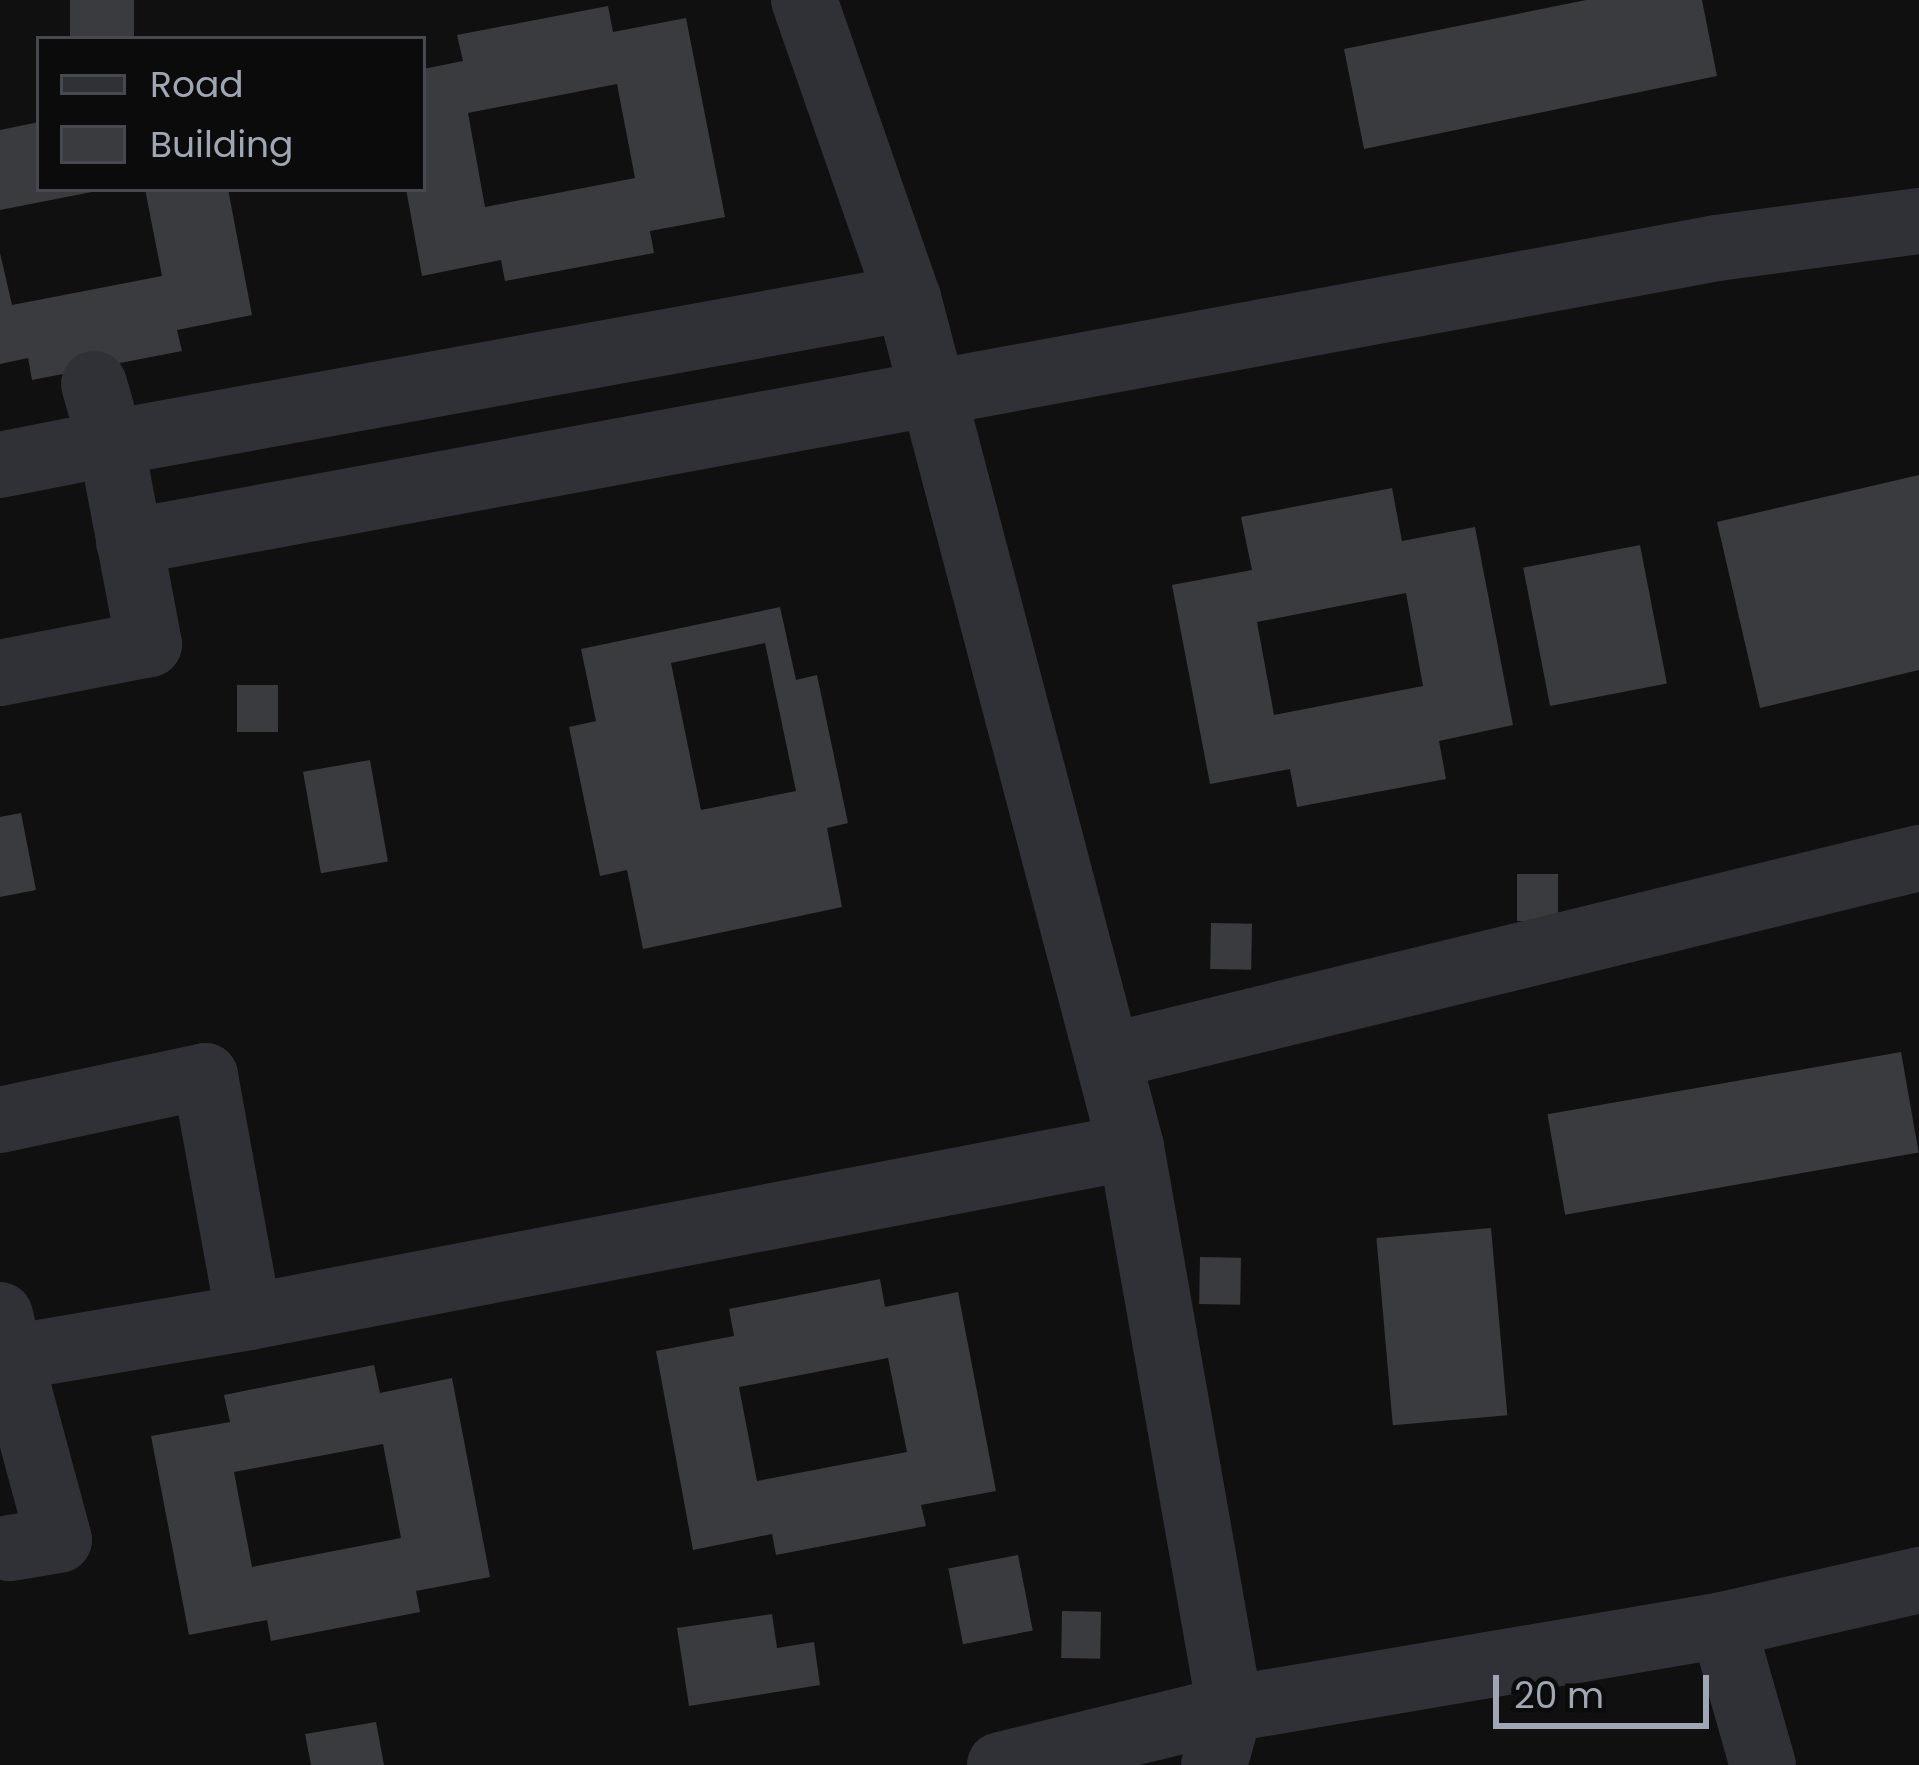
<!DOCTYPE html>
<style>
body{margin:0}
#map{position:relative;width:1919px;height:1765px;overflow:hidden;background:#101011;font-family:Poppins,sans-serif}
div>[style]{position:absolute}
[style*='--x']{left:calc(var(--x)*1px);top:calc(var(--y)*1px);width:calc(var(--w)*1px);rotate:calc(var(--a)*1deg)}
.building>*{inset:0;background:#393b3f;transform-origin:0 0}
.minor>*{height:66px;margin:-33px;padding:0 33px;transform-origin:33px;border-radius:33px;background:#303137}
span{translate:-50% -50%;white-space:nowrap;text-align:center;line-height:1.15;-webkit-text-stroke:12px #0b0b0c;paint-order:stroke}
.legend{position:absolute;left:36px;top:36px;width:390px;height:156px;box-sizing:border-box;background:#0b0b0c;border:3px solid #46494f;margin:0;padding:15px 21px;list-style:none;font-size:36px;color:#9fa6b4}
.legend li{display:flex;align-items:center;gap:24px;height:60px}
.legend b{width:60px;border:3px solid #46494f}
.scale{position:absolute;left:1493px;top:1675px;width:216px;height:54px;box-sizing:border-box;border:6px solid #9fa6b4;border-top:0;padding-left:15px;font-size:36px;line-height:42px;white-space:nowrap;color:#9fa6b4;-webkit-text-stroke:9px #0b0b0c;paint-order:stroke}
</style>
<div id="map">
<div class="building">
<i style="left:70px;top:0;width:64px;height:38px"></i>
<i style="clip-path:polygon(1586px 0,1702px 0,1717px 76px,1364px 149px,1344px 49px)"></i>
<i style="clip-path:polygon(evenodd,608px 6px,613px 32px,686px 18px,725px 217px,650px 231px,654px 253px,505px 281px,501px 260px,422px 276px,406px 189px,423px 189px,423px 69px,463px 61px,457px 35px,608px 6px,617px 84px,635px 178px,485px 207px,468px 113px,617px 84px)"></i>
<i style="clip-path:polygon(39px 122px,39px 189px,97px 191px,0 210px,0 130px)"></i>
<i style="clip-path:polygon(145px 189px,228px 189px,252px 315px,177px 330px,182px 351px,32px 380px,28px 358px,0 364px,0 253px,12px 305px,162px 276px)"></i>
<i style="clip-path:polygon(1919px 475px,1919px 670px,1760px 708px,1717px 522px)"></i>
<i style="clip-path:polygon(evenodd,1392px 488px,1402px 541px,1475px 527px,1513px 725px,1439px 741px,1446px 779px,1297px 807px,1290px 769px,1210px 784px,1172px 585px,1252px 570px,1241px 517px,1392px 488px,1406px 593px,1423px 686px,1274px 715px,1257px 622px,1406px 593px)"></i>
<i style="left:1640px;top:545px;width:141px;height:119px;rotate:79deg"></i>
<i style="clip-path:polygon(evenodd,780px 607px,796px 680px,817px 675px,848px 823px,827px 828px,842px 907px,643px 949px,627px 870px,600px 876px,569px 727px,596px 721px,581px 649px,780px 607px,765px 643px,796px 791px,701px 810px,671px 663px,765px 643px)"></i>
<i style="left:237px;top:685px;width:41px;height:47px"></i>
<i style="left:370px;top:760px;width:103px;height:68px;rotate:80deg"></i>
<i style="clip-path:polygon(21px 813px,36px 890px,0 897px,0 817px)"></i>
<i style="left:1517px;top:874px;width:41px;height:47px"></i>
<i style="left:1211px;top:923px;width:41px;height:46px;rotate:1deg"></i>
<i style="left:1901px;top:1052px;width:102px;height:359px;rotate:80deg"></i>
<i style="left:1491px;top:1228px;width:188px;height:115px;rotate:85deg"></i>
<i style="left:1200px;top:1257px;width:41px;height:47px;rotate:1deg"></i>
<i style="clip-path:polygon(evenodd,880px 1279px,885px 1307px,958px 1292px,996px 1491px,921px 1505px,926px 1526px,776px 1555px,772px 1534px,693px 1550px,656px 1351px,734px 1336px,729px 1309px,880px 1279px,888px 1358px,907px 1452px,757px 1481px,739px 1387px,888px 1358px)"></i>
<i style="clip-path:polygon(evenodd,374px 1365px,380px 1393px,452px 1378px,490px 1577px,416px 1591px,420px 1612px,271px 1641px,267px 1620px,189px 1635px,151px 1436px,230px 1422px,224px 1395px,374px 1365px,383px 1444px,401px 1538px,252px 1567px,234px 1472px,383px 1444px)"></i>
<i style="left:1018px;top:1555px;width:77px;height:71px;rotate:79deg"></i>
<i style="left:1062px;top:1611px;width:39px;height:47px;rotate:1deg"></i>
<i style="clip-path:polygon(772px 1614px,777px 1648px,814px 1642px,820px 1685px,689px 1706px,677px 1628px)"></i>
<i style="clip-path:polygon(376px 1722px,384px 1765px,311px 1765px,305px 1734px)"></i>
</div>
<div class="minor">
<i style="--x:804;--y:0;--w:316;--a:70.8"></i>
<i style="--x:908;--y:298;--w:878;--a:75.28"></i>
<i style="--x:1131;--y:1147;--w:571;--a:80.01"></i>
<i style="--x:1230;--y:1709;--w:58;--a:105.9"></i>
<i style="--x:94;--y:384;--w:61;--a:73.9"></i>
<i style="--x:111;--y:443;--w:810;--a:-10.31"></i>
<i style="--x:0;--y:465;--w:113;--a:-11.2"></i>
<i style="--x:111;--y:443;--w:205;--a:79.3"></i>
<i style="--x:149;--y:644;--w:152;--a:169"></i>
<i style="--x:129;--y:542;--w:1615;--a:-10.49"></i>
<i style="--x:1717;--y:248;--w:204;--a:-7.6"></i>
<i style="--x:1110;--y:1056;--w:833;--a:-13.75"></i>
<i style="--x:0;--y:1120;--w:210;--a:-12.1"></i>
<i style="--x:205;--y:1076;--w:245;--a:79.7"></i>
<i style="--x:249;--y:1317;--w:898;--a:-10.91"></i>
<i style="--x:0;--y:1315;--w:44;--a:76.9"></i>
<i style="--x:10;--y:1358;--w:242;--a:-9.7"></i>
<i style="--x:10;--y:1358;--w:188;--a:74.9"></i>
<i style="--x:59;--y:1540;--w:50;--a:170.7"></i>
<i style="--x:1723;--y:1625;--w:146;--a:74.1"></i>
<i style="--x:1000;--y:1765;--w:237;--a:-13.7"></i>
<i style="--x:1230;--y:1709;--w:500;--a:-9.67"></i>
<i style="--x:1723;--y:1625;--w:201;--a:-12.9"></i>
</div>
<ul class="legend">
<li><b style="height:15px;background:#303137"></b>Road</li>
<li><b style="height:33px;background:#393b3f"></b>Building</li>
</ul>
<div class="scale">20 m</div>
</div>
